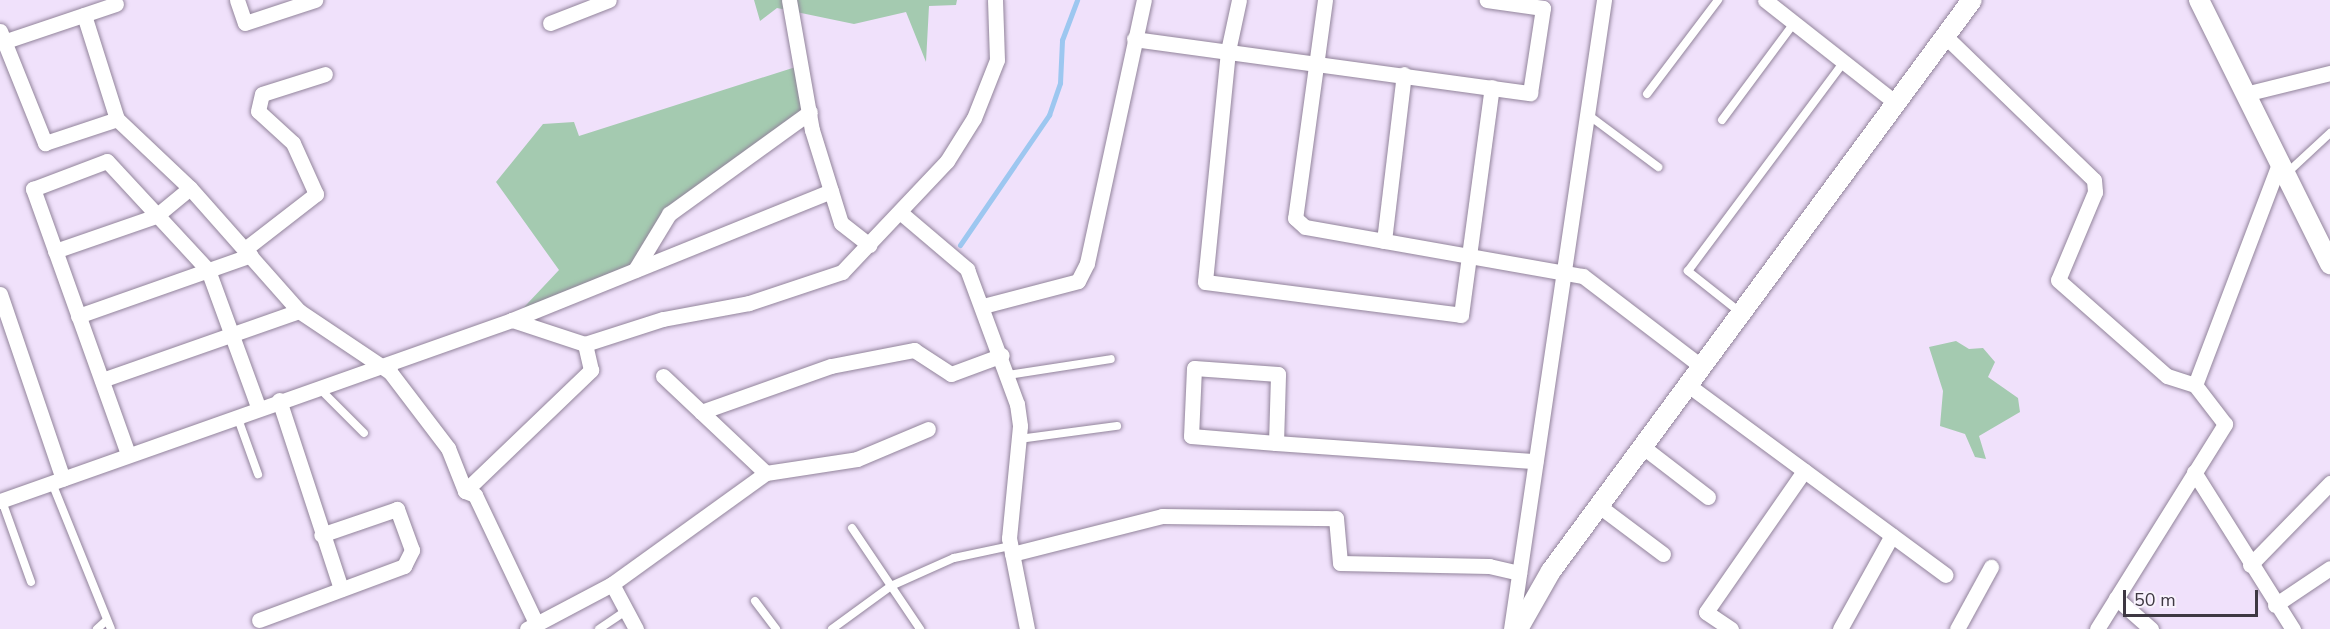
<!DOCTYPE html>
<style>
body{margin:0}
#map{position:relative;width:2330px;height:629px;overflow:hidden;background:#f0e1fb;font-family:"Nunito Sans",sans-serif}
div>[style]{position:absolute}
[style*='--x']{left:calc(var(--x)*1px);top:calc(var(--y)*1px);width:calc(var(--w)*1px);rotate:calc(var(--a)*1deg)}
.green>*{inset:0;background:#a4cab0}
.stream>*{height:5px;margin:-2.5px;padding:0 2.5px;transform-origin:2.5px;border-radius:2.5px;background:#9dc7f0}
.roads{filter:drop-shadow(0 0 2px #92849b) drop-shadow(0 0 2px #92849b)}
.service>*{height:8px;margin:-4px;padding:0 4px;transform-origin:4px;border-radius:4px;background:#fff}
.minor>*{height:15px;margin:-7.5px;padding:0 7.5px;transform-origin:7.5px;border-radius:7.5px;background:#fff}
.tertiary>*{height:20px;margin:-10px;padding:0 10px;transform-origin:10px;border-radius:10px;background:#fff}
span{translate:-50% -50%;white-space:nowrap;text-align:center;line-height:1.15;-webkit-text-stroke:4.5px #f8f2fd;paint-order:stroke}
.scale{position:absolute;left:2123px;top:590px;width:135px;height:27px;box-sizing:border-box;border:3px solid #3e3842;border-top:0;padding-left:8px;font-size:18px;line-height:21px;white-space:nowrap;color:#3e3842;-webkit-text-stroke:4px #f8f2fd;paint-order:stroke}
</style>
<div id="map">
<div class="green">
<i style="clip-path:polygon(754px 0,957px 0,956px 5px,929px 6px,926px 62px,906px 12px,854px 24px,777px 8px,760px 21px)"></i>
<i style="clip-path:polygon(802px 65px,810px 112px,669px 214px,635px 270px,512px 320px,559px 270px,496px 182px,543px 124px,574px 122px,579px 136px)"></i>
<i style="clip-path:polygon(1956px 341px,1969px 349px,1983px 348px,1995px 362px,1988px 377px,2018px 398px,2020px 412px,1979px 436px,1986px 459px,1975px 457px,1965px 434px,1940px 426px,1943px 391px,1929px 347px)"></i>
</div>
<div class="stream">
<i style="--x:960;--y:245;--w:158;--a:-55.6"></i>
<i style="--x:1049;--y:115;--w:34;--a:-71"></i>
<i style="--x:1060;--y:83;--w:43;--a:-87.3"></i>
<i style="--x:1062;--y:40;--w:43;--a:-69.4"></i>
</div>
<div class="roads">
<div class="service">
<i style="--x:1647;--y:94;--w:118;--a:-52.9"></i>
<i style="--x:1587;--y:114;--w:89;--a:36.7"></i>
<i style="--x:1722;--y:120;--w:121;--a:-53.4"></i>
<i style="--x:2287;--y:173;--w:59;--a:-42.9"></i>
<i style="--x:1741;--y:313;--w:68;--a:-141.6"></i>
<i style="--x:1688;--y:271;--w:261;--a:-53.3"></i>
<i style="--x:1008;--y:375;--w:104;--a:-8.8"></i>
<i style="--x:318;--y:387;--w:65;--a:45"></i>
<i style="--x:237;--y:416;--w:62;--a:70.1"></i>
<i style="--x:1019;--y:439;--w:99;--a:-7.6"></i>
<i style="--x:52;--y:483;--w:157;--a:68"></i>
<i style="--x:2;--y:501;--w:86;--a:70.3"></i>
<i style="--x:852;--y:528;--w:122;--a:56"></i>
<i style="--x:755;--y:601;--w:35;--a:53"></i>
<i style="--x:97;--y:629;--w:13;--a:-42"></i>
<i style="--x:599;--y:629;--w:32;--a:-34"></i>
<i style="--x:832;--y:629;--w:73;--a:-36.1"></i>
<i style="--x:891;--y:586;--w:69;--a:-24"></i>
<i style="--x:954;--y:558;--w:57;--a:-12.1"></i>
</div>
<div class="minor">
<i style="--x:237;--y:0;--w:24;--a:71"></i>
<i style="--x:245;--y:23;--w:74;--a:-18.2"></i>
<i style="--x:789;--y:0;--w:132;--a:80"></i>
<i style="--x:812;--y:130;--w:97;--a:72.7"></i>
<i style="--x:841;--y:223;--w:36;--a:38"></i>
<i style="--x:1239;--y:0;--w:52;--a:102.2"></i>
<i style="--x:1228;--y:51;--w:232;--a:95.7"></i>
<i style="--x:1205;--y:282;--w:258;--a:7.3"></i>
<i style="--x:1461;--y:315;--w:230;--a:-82.3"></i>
<i style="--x:1325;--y:0;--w:220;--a:97.8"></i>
<i style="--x:1295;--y:218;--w:13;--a:42"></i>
<i style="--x:1305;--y:227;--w:282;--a:10"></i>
<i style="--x:1583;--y:276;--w:150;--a:37.4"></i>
<i style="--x:1765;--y:0;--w:167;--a:38.2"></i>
<i style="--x:84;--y:15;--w:109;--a:72.4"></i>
<i style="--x:550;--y:23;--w:63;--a:-21.3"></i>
<i style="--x:0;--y:31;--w:121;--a:68.1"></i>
<i style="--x:45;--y:143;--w:76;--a:-18.4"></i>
<i style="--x:117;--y:119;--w:100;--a:43.4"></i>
<i style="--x:190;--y:188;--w:164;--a:48.5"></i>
<i style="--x:299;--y:311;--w:110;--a:33.8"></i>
<i style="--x:390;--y:372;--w:96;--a:52.7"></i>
<i style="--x:448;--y:448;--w:46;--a:68.4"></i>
<i style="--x:465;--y:491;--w:11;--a:22"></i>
<i style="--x:475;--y:495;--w:142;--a:64.5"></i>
<i style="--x:1945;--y:36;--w:207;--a:44"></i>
<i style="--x:2094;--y:180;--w:12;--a:85"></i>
<i style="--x:2095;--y:192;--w:95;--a:112.8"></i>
<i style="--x:2058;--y:280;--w:145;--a:41.4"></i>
<i style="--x:2167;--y:376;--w:29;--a:18"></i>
<i style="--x:1134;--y:39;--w:400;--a:7.8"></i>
<i style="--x:1530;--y:93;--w:86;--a:-81.3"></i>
<i style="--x:1543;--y:8;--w:57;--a:-171.9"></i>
<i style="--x:6;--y:41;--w:116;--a:-18.6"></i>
<i style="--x:2245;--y:94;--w:88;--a:-13.9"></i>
<i style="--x:901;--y:213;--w:87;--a:40.3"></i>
<i style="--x:967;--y:269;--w:144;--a:69.7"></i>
<i style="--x:1017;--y:404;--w:22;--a:82"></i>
<i style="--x:1020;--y:426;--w:113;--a:95.6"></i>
<i style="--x:1009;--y:538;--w:93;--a:78.8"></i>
<i style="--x:1384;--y:241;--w:168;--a:-83.2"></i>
<i style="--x:245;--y:249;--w:90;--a:-37.8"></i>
<i style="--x:316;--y:194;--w:56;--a:-114.3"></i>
<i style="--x:293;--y:143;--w:47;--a:-137.6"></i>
<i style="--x:258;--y:111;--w:17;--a:-77"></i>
<i style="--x:262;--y:94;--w:66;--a:-17.6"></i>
<i style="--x:55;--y:251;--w:107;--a:-19.1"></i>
<i style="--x:156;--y:216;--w:44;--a:-39.5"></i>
<i style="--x:635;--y:270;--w:66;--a:-58.7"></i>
<i style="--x:669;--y:214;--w:174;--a:-35.9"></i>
<i style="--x:0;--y:294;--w:195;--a:71.2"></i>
<i style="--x:983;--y:306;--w:98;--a:-14.7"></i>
<i style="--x:1078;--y:281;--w:20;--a:-63"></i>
<i style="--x:1087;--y:263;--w:269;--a:-77.8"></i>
<i style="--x:78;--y:316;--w:183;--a:-19.4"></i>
<i style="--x:512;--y:320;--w:77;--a:18.2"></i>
<i style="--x:585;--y:344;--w:82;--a:-17.8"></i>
<i style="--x:663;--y:319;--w:87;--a:-10.5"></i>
<i style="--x:749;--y:303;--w:98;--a:-18.4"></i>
<i style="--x:842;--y:272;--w:153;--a:-46.6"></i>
<i style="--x:947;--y:161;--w:51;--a:-57.9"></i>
<i style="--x:974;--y:118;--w:62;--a:-68.4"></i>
<i style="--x:997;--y:60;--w:60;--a:-91.9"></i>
<i style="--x:663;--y:376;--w:141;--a:43.3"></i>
<i style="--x:102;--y:380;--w:209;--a:-19.3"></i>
<i style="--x:1688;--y:385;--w:320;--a:36.4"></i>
<i style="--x:279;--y:400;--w:199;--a:71.8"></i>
<i style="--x:701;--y:412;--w:138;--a:-19.5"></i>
<i style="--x:831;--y:366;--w:85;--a:-10.9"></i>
<i style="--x:914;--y:350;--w:44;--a:33"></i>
<i style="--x:951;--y:374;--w:54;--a:-20.4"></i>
<i style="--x:1276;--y:443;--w:69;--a:-88.3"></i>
<i style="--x:1278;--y:374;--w:84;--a:-175.9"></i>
<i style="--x:1194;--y:368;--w:68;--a:92.5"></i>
<i style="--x:1191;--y:436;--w:85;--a:4.7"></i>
<i style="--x:1276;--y:443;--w:260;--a:4"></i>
<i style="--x:1643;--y:447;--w:82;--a:37.6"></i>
<i style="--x:128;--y:454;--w:282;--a:-109.7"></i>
<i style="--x:33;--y:189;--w:79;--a:-20.7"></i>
<i style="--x:107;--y:161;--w:149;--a:47.2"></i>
<i style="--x:208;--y:270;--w:146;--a:69.9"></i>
<i style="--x:2194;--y:472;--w:186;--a:57.8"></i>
<i style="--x:465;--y:491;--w:175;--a:-43.8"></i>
<i style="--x:591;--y:370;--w:27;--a:-103"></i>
<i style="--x:0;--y:501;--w:543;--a:-19.47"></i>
<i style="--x:512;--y:320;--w:344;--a:-22"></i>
<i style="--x:1599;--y:506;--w:80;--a:36.9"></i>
<i style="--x:1012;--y:554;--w:155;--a:-14.2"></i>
<i style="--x:1162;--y:516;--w:174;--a:0.7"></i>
<i style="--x:1336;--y:518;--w:45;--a:84.9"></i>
<i style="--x:1340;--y:563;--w:149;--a:1.2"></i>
<i style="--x:1489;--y:566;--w:31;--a:13"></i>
<i style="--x:2250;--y:565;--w:115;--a:-45.7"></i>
<i style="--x:612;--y:584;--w:51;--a:61.9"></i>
<i style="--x:2116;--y:598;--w:47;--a:41.5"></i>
<i style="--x:2275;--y:605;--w:66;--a:-33.9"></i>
<i style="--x:259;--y:620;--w:155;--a:-20.4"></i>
<i style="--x:404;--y:566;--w:18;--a:-63"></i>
<i style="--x:412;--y:550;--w:44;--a:-110.1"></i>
<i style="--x:397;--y:509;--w:80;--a:161.1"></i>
<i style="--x:527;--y:629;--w:96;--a:-27.9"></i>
<i style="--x:612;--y:584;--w:190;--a:-35.8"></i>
<i style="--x:766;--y:473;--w:92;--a:-8.7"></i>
<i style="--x:857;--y:459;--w:77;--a:-22.9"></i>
<i style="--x:1511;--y:629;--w:636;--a:-81.59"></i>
<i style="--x:1731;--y:629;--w:30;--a:-146"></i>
<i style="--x:1706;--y:612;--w:172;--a:-55.2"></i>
<i style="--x:1840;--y:629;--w:107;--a:-61"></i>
<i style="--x:1957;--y:629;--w:71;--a:-61.3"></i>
<i style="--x:2097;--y:629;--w:242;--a:-58"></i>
<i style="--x:2225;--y:424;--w:49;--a:-127.6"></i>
<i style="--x:2195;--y:385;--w:236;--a:-69.2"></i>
</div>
<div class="tertiary">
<i style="--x:2199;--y:0;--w:295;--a:63.6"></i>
<i style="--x:1518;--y:629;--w:67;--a:-60.4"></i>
<i style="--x:1551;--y:571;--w:709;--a:-53.6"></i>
</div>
</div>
<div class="scale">50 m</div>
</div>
